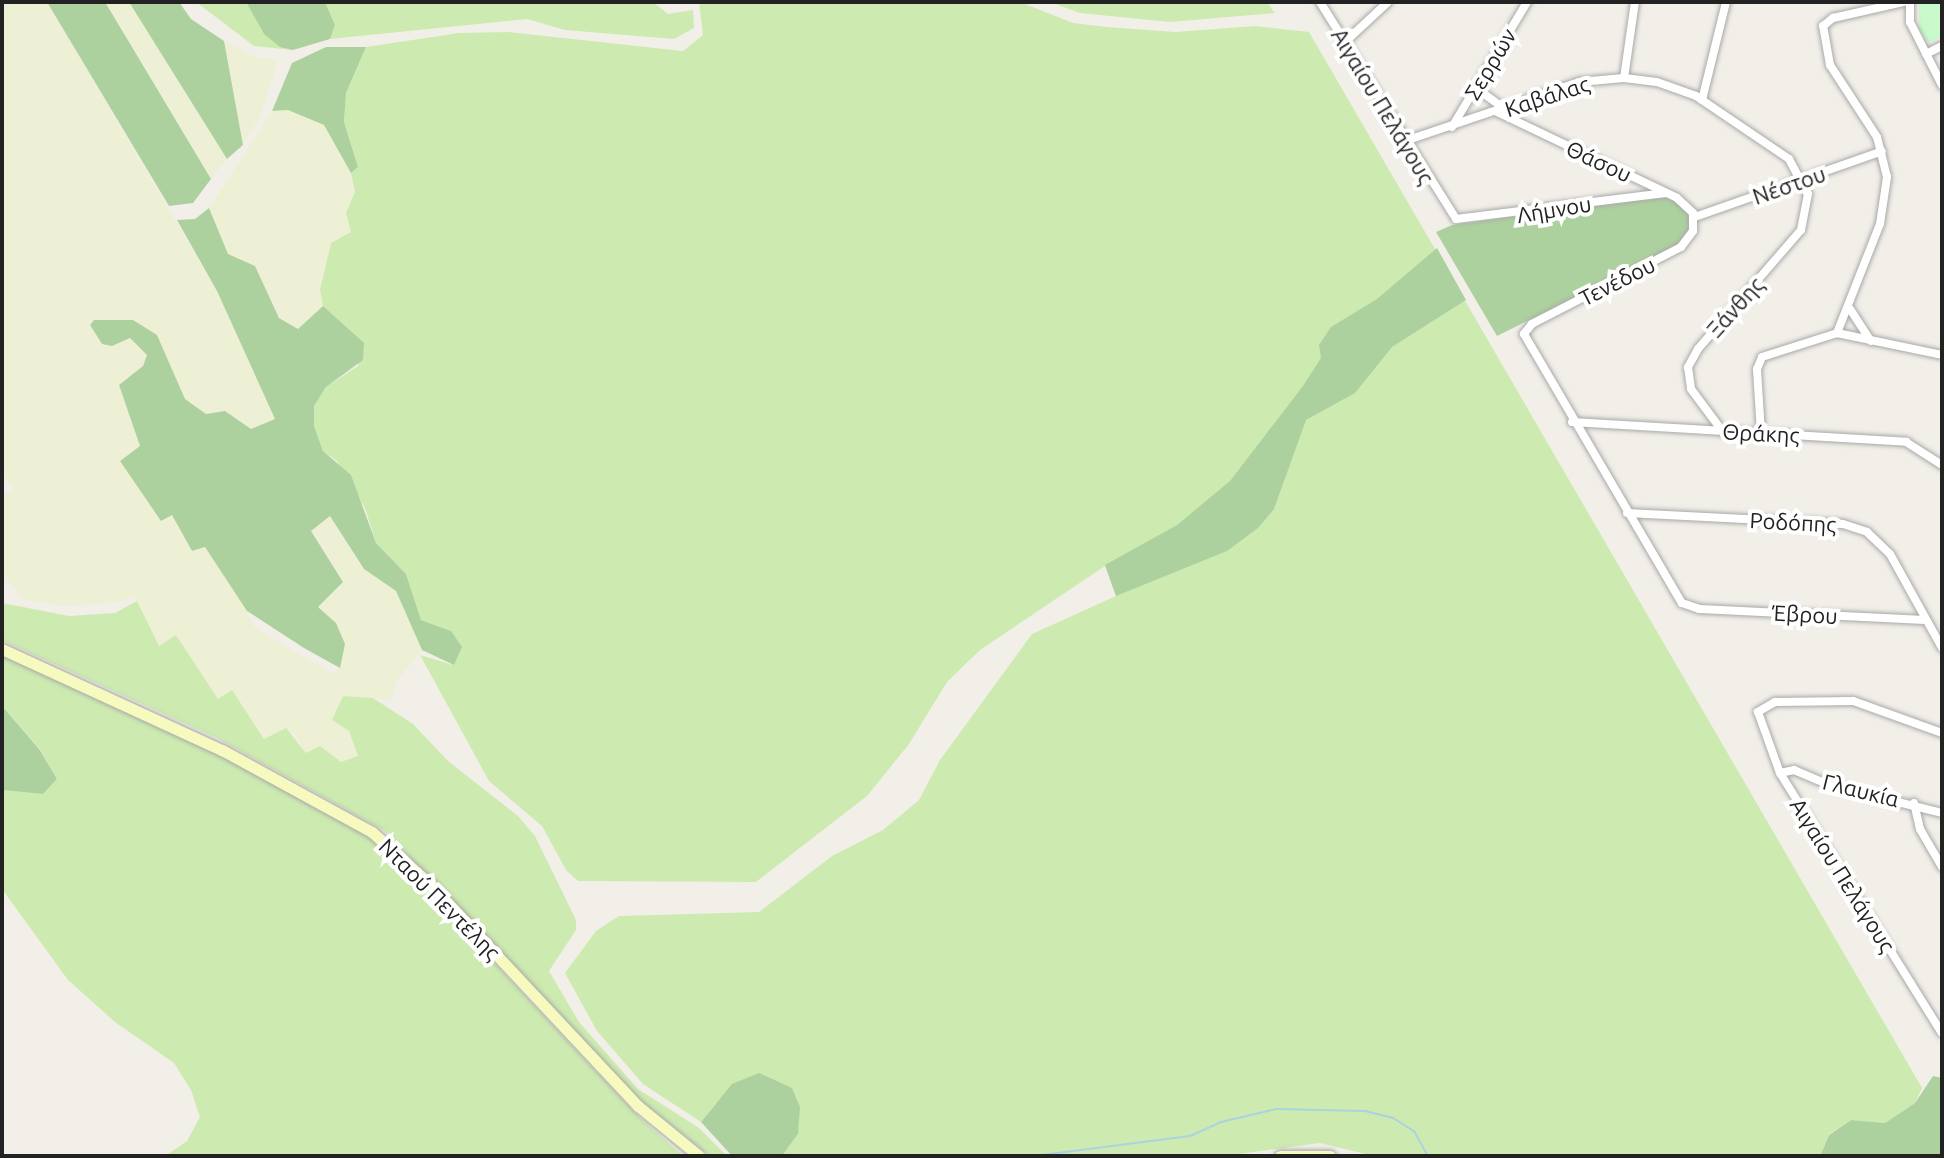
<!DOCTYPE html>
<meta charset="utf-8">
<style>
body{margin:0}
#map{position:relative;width:1944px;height:1158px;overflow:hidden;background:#f2efe9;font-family:Ubuntu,sans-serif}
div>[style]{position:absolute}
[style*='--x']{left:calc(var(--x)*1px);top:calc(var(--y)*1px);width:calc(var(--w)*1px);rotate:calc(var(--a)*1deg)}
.farmland>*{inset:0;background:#eef0d5}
.grass>*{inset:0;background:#cdebb0}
.forest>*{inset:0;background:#add19e}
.park>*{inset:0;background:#c8facc}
.stream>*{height:2px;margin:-1px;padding:0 1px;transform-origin:1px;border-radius:1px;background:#aad3df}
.roads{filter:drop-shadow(0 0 2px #a9a9a9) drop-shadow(0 0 2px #a9a9a9)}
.street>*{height:8px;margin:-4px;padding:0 4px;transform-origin:4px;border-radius:4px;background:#fff}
.secondary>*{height:11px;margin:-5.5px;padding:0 5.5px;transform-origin:5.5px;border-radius:5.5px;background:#f7fabf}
span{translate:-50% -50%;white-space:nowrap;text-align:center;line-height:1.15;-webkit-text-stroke:8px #fff;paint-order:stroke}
.street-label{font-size:22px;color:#222}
.frame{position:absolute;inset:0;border:4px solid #222;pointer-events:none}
</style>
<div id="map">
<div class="farmland">
<i style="clip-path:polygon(2px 2px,47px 2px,217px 291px,275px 419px,251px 429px,225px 411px,206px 414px,185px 399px,157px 335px,130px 338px,147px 355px,143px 366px,119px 385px,140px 446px,120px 460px,161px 521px,172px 515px,192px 551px,205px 547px,240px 595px,255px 628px,332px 673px,340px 668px,336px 623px,318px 607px,343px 582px,311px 530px,330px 516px,364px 569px,396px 591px,422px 650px,397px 681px,391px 700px,343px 696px,358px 756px,341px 762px,306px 753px,294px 733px,265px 739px,232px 691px,218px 700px,176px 636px,159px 646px,134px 596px,117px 603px,62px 606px,22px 599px,2px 572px,2px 496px,13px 489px,2px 471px)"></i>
<i style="clip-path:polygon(105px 2px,129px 2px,227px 159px,211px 179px)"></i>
<i style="clip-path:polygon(224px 41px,255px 57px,278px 60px,260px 117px,243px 145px)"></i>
<i style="clip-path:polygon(288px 110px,324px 125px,351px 173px,355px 192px,346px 213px,351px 233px,331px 243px,320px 290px,323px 306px,298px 329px,279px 317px,255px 266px,228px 254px,209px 208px,272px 111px)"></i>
</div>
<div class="grass">
<i style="clip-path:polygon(196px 2px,246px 2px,264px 34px,293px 50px,254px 46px)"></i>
<i style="clip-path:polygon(325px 2px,653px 2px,668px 14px,693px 10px,694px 28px,674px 39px,565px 30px,527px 19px,330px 39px,335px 25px)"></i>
<i style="clip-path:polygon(699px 2px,1020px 2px,1073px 23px,1107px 27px,1175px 32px,1255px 26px,1309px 32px,1922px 1088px,1915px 1103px,1885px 1123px,1851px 1120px,1829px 1134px,1820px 1156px,1374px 1156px,1320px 1143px,1223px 1156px,782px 1156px,798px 1134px,716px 1103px,701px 1122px,643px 1084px,597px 1031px,565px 973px,596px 931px,619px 916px,759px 912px,832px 856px,883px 830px,919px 800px,940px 760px,1032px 634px,1116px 596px,1105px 566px,980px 650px,947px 682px,909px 744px,867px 796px,756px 882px,578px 881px,566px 870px,542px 826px,489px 781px,420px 655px,453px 665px,451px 631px,421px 620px,406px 574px,376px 543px,365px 508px,337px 461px,323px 451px,314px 426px,314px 406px,326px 387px,358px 366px,363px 343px,323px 306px,320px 290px,331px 243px,351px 232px,346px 213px,355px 192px,351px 173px,358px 167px,344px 122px,346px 93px,366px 47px,459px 33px,508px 32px,683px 51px,703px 35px)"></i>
<i style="clip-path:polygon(1050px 2px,1267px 2px,1275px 13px,1170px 22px,1080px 13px)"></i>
<i style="clip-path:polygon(137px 601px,159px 646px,176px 635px,218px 699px,232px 690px,264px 739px,286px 728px,306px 753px,320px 746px,341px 762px,358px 756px,349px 731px,332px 720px,343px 696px,373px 698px,413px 724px,448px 761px,518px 816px,535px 836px,576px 920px,576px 930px,549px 971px,579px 1022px,638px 1089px,699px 1128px,727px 1156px,710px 1156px,639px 1100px,385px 831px,217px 738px,2px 640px,2px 603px,69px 616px,115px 613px)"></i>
<i style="clip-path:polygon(2px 654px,227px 757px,355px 826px,410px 874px,639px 1117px,683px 1156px,165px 1156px,187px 1141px,200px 1117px,191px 1090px,174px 1063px,115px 1022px,68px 980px,2px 889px,2px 790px,43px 794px,57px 779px,40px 749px,2px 706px)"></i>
</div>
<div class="forest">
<i style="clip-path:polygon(47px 2px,105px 2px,211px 179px,193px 203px,169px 206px)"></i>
<i style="clip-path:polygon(129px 2px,179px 2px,191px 19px,224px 41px,243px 145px,227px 159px)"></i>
<i style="clip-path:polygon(246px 2px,325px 2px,335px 25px,330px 39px,293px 50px,280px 47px,264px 34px)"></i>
<i style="clip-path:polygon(326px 47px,366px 47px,346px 93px,344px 122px,358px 167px,351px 173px,324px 125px,288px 110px,272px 111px,292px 63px)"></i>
<i style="clip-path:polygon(1649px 198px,1672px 198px,1687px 209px,1691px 231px,1680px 245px,1497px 336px,1436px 232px,1452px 225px)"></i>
<i style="clip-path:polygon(209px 208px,228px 254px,255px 266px,279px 318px,298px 329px,323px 306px,364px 343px,363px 360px,326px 387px,314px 406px,314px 426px,323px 451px,351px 475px,376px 543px,406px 574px,421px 620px,451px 631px,462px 647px,454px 665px,422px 650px,396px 591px,364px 569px,330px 516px,311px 531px,343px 582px,318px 607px,336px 623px,345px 644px,340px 668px,304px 648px,247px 611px,205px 547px,192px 551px,172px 515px,161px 521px,120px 461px,140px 446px,119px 385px,143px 366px,147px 355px,130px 338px,112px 346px,102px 344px,90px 325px,94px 320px,133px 320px,157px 335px,185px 399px,206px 414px,225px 411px,251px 429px,275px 419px,217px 291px,177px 220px,195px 219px)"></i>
<i style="clip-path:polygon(1437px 248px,1466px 300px,1392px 347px,1355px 393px,1306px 420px,1274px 509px,1258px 528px,1227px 551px,1116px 596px,1105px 565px,1177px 525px,1230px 481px,1303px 386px,1321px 358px,1319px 345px,1331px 327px,1377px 299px)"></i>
<i style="clip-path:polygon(2px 706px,40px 750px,57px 779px,43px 794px,2px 790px)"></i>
<i style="clip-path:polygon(759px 1073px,792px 1088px,800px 1107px,798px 1134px,782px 1156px,732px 1156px,701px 1122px,732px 1084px)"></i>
<i style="clip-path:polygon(1933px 1076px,1942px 1078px,1942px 1156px,1820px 1156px,1829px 1135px,1851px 1120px,1885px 1123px,1915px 1103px)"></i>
</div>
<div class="park">
<i style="clip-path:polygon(1919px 2px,1942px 2px,1942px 36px,1928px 43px,1919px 30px)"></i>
</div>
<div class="stream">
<i style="--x:1034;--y:1156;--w:157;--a:-7.3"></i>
<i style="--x:1190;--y:1136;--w:34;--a:-24"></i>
<i style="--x:1221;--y:1122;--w:57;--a:-13.3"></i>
<i style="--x:1276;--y:1109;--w:89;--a:1.3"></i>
<i style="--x:1365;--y:1111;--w:29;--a:14"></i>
<i style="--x:1393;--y:1118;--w:25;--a:32"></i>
<i style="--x:1414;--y:1131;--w:29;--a:61"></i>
</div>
<div class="roads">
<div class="street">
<i style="--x:1320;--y:2;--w:256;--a:57.9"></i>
<i style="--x:1456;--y:219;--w:211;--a:-7.1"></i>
<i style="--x:1910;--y:2;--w:20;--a:90"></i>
<i style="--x:1910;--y:22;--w:71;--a:63.1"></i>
<i style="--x:1346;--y:41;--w:57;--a:-42.9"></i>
<i style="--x:1926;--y:54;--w:18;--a:-27"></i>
<i style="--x:1624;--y:78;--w:77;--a:-81.8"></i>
<i style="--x:1476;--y:88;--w:36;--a:36"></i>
<i style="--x:1702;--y:100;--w:101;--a:-76.2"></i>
<i style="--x:1497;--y:112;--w:199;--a:25.5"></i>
<i style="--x:1677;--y:198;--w:22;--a:43"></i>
<i style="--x:1693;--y:213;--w:18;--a:90"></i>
<i style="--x:1693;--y:231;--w:20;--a:127"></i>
<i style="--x:1681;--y:247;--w:168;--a:152.7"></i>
<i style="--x:1532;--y:324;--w:13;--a:129"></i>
<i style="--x:1524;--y:334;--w:312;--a:59.6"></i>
<i style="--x:1682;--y:603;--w:18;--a:19"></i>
<i style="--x:1699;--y:609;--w:227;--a:2.8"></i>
<i style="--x:1452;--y:127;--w:146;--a:-59"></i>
<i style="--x:1405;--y:141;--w:184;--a:-18.7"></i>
<i style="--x:1579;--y:82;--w:45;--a:-5.1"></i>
<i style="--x:1624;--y:78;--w:33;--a:7"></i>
<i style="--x:1657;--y:82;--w:41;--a:19.7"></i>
<i style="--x:1696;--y:96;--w:112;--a:34.1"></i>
<i style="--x:1789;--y:159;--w:40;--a:62"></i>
<i style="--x:1808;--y:194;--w:37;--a:101"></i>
<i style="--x:1801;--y:230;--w:157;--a:130.9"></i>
<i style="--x:1698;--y:349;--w:21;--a:119"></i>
<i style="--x:1688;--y:367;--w:22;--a:82"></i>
<i style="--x:1691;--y:389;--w:54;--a:53.3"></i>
<i style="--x:1695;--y:217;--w:198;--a:-19.4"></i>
<i style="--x:1850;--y:309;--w:38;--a:57"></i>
<i style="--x:1837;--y:333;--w:117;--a:-68.5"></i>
<i style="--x:1880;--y:224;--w:48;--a:-81.5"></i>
<i style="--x:1887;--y:177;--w:41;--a:-104"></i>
<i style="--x:1877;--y:137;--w:86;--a:-123.1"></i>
<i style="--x:1830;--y:65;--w:40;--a:-100"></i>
<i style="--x:1823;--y:26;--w:13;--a:-39"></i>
<i style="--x:1833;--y:18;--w:73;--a:-12.7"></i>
<i style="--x:1572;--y:422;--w:335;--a:3.4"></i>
<i style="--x:1906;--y:442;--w:43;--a:32.6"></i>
<i style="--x:1761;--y:433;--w:64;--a:-93.6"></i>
<i style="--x:1757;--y:369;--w:13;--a:-67"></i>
<i style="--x:1762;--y:357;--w:79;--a:-17.7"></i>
<i style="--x:1837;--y:333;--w:107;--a:11.8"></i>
<i style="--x:1627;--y:513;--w:216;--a:2.9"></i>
<i style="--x:1843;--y:524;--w:25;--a:18"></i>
<i style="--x:1867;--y:532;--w:32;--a:44"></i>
<i style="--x:1890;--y:554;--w:107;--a:61"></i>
<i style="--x:1942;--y:733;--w:95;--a:-160.2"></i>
<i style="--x:1853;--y:701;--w:78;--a:179.3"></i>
<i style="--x:1775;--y:702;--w:20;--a:150"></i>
<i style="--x:1758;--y:712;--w:65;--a:70.2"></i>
<i style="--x:1780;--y:773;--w:306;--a:58.1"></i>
<i style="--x:1780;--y:773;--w:14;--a:-12"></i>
<i style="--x:1794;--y:770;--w:38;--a:23"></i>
<i style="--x:1829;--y:785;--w:116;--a:13.9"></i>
<i style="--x:1914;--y:803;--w:27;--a:77"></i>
<i style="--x:1920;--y:829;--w:44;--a:59.9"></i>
</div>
<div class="secondary">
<i style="--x:2;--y:649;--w:242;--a:24.7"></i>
<i style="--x:222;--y:750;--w:171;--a:28.7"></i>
<i style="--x:372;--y:832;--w:81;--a:42"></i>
<i style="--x:432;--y:886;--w:301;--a:46.9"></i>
<i style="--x:638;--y:1106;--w:79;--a:39.3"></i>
<i style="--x:1280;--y:1156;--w:50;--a:0"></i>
</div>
</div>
<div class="street-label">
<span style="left:1490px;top:64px;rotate:-59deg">Σερρών</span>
<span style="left:1547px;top:96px;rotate:-18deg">Καβάλας</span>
<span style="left:1383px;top:106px;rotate:59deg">Αιγαίου Πελάγους</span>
<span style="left:1599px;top:161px;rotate:25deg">Θάσου</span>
<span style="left:1789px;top:185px;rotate:-19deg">Νέστου</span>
<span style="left:1554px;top:209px;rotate:-9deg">Λήμνου</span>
<span style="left:1617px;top:281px;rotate:-27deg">Τενέδου</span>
<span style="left:1735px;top:307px;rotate:-48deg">Ξάνθης</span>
<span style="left:1761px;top:433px;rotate:3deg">Θράκης</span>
<span style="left:1793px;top:522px;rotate:3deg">Ροδόπης</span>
<span style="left:1805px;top:614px;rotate:3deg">Έβρου</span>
<span style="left:1861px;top:790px;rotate:14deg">Γλαυκία</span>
<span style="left:1843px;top:875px;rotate:58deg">Αιγαίου Πελάγους</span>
<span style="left:440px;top:899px;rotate:45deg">Νταού Πεντέλης</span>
</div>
<div class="frame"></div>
</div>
